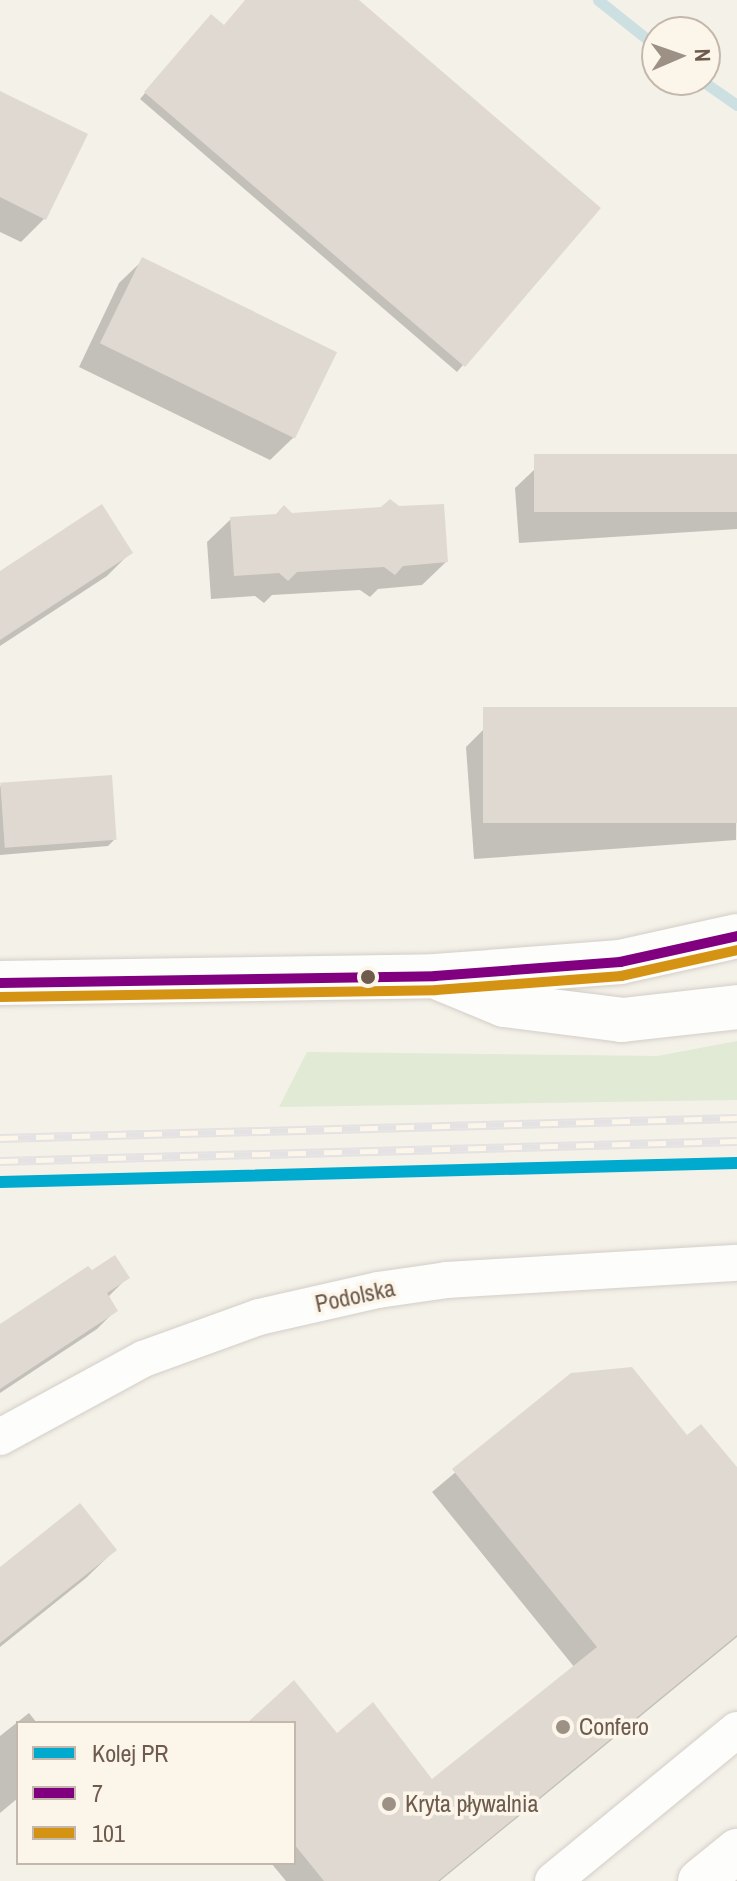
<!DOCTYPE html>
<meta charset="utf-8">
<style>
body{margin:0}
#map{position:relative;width:737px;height:1881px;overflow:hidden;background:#f4f1e9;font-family:"Archivo Narrow",sans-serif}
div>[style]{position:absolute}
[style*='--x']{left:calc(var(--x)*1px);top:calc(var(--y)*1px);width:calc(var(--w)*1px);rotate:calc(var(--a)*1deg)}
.green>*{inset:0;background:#e0ead5}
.shadow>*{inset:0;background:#0003}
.stream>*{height:11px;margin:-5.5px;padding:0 5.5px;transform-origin:5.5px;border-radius:5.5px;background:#cce0e2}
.building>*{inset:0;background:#e0d9d2;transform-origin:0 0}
.roads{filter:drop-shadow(0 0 2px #d3cec7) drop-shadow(0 0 2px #d3cec7)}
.minor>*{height:36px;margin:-18px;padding:0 18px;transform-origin:18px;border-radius:18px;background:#fdfdfc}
.secondary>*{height:44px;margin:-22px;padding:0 22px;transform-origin:22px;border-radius:22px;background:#fdfdfc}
.rail>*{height:9px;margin-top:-4.5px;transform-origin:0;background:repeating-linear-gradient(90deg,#fcf6ea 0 18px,#e4e2e3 0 36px);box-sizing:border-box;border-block:2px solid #e4e2e3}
.bus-1>*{height:10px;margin:-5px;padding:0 5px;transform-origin:5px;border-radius:5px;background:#800080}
.bus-2>*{height:10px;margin:-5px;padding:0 5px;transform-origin:5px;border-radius:5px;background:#d59313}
.rail-1>*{height:12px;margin:-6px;padding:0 6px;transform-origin:6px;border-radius:6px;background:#00a9ce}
.dots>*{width:22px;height:22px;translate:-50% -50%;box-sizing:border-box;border:4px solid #fcf6ea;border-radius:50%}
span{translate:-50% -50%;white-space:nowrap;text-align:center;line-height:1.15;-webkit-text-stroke:7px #fcf6ea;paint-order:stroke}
.street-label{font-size:24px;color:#6e5b4d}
.poi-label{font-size:24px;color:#6e5b4d}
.left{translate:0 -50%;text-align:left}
.legend{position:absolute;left:16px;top:1721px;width:280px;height:144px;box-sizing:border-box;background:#fcf6ea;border:2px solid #c3b8ab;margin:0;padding:10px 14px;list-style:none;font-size:24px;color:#6e5b4d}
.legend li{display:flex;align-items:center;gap:16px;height:40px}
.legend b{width:40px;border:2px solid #c3b8ab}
.north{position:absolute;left:641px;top:16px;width:80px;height:80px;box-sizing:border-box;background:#fcf6ea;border:2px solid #c3b8ab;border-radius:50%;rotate:88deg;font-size:22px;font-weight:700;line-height:32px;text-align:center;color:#6e5b4d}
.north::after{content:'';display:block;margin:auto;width:28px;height:36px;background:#9d9084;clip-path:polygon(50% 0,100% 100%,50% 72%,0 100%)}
</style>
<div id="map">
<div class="green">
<i style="clip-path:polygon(737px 1041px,737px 1100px,279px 1107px,307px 1052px,657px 1056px)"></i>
</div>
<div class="shadow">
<i style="clip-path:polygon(246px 0,356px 0,463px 365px,457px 372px,140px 99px,205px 23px,223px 27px)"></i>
<i style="clip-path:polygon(0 93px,44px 219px,21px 242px,0 232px)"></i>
<i style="clip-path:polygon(143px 260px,294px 437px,270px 460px,79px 367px,119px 283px)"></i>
<i style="clip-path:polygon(737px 456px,737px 529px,519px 543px,515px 488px,535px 469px)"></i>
<i style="clip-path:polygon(292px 515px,446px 562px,422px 585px,378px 589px,370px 597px,360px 590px,272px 595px,264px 603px,255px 596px,211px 599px,207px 542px,231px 519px)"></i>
<i style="clip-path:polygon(131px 552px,107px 576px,0 646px,0 573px)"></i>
<i style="clip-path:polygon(737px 709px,736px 840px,474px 859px,466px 747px,485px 728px)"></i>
<i style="clip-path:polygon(0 786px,114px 840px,108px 846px,0 855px)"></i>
<i style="clip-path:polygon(92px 1273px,127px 1278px,109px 1296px,115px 1311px,97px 1329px,0 1393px,0 1327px)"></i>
<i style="clip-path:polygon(572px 1374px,686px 1438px,737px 1475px,737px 1637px,440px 1881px,286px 1881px,271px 1863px,294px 1863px,294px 1723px,250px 1723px,296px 1686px,337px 1736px,432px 1782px,575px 1668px,432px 1492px)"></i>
<i style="clip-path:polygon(115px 1550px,86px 1578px,0 1647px,0 1569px)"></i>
<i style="clip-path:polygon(29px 1713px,37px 1723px,18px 1723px,18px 1798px,0 1813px,0 1736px)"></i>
</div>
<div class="stream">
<i style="--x:598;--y:0;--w:75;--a:38.5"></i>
<i style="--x:701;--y:80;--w:44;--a:34.8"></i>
</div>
<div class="building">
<i style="clip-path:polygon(245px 0,359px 0,601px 208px,465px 367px,144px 92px,211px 14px,224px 25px)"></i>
<i style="clip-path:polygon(0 91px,88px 134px,46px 220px,0 197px)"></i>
<i style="left:142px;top:257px;width:217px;height:96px;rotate:26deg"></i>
<i style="left:737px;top:454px;width:58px;height:203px;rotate:90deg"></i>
<i style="clip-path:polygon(390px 499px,399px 506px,444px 504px,448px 562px,403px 566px,395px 575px,384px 567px,297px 572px,288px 581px,279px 573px,234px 576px,230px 517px,276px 514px,284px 505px,292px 513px,381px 507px)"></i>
<i style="clip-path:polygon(102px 504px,133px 553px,0 640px,0 571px)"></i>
<i style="left:737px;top:707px;width:116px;height:254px;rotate:90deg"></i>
<i style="left:112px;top:775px;width:65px;height:112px;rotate:86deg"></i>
<i style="clip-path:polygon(115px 1255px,130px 1278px,107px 1293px,118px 1311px,0 1389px,0 1324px,88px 1266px,92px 1270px)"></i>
<i style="clip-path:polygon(632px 1367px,687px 1435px,701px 1424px,737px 1467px,737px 1635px,438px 1881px,324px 1881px,294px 1844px,294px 1723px,247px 1723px,294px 1680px,337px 1733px,373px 1702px,432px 1779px,597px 1647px,452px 1469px,571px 1373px)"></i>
<i style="clip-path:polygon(80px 1503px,117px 1550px,0 1643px,0 1567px)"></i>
</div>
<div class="roads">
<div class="minor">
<i style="--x:0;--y:1437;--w:163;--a:-28.6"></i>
<i style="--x:143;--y:1359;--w:123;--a:-19.9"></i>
<i style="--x:259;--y:1317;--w:122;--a:-12.8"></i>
<i style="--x:378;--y:1290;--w:70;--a:-8.2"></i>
<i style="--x:447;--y:1280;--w:290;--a:-3.4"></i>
<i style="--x:553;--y:1881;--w:238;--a:-39.4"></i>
</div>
<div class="secondary">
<i style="--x:441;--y:979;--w:68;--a:22.4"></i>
<i style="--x:504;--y:1005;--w:119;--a:7.2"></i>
<i style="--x:622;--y:1020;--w:116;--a:-6.4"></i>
<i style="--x:0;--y:983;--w:435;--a:-0.9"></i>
<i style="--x:435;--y:976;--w:186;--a:-4.3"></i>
<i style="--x:620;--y:962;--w:120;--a:-12.5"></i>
<i style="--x:700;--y:1881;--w:48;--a:-39"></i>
</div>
</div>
<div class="rail">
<i style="--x:0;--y:1138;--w:737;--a:-1.55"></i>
<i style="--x:0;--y:1161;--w:737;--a:-1.55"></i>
</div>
<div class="bus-1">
<i style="--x:0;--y:983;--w:435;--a:-0.9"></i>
<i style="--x:435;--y:976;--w:186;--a:-4.3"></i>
<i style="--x:620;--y:962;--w:120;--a:-12.5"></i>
</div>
<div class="bus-2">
<i style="--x:0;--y:997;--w:436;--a:-0.9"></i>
<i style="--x:436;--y:990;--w:186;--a:-4.3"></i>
<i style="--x:621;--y:976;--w:119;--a:-12.6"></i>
</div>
<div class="rail-1">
<i style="--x:0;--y:1182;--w:737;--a:-1.48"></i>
</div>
<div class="dots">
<i style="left:368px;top:977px;background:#6e5b4d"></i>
<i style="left:563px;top:1727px;background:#9d9084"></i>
<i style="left:389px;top:1804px;background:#9d9084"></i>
</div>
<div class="street-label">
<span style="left:355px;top:1296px;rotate:-12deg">Podolska</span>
</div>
<div class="poi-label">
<span class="left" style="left:579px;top:1727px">Confero</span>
<span class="left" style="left:405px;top:1804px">Kryta pływalnia</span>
</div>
<ul class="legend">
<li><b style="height:10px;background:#00a9ce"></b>Kolej PR</li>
<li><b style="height:10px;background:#800080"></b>7</li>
<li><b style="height:10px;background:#d59313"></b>101</li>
</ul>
<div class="north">N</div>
</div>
